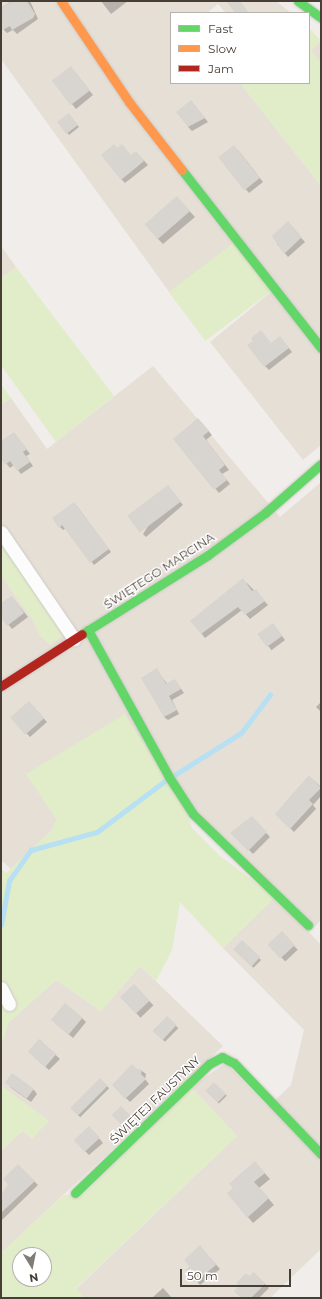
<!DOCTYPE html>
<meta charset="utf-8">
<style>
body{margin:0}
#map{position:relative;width:322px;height:1299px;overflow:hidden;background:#f0edea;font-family:Montserrat,sans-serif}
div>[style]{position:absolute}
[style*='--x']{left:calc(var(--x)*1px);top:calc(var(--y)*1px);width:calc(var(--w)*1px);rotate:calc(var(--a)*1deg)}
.residential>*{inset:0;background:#e5dfd6}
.green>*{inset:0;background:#e1ecc8;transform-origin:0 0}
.shadow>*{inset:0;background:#0003;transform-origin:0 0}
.stream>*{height:4.5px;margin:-2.25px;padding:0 2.25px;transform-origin:2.25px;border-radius:2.25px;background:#b7e0f2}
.building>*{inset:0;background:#d8d4d0;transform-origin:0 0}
.roads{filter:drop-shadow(0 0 1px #cdc9c6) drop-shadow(0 0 1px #cdc9c6)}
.street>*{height:13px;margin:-6.5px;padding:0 6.5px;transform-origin:6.5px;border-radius:6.5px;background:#fdfcfc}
.fast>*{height:9px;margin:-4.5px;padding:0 4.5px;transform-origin:4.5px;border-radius:4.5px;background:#63d668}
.slow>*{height:9px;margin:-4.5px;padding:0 4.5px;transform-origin:4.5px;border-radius:4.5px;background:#ff974d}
.jam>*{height:9px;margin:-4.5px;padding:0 4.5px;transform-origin:4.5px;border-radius:4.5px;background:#b3261e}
span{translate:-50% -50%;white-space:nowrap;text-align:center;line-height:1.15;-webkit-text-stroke:3px #fff;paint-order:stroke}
.street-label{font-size:12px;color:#473e35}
.frame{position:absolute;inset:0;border:2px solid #473e35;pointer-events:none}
.legend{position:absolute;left:170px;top:12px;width:140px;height:72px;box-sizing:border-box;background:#fff;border:1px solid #b5b2ae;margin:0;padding:5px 7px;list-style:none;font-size:12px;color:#473e35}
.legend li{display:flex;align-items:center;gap:8px;height:20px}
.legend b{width:20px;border:1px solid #b5b2ae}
.north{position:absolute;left:12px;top:1247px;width:40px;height:40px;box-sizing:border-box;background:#fff;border:1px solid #b5b2ae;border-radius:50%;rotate:170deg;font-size:11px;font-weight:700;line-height:16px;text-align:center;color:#473e35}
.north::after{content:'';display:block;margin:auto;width:14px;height:18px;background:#827b74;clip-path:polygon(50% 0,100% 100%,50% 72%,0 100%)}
.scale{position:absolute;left:180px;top:1269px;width:111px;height:18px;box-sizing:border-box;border:2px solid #473e35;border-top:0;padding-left:5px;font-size:12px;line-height:14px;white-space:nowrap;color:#473e35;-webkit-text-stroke:3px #fff;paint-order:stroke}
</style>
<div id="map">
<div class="residential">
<i style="clip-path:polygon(1px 1px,276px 1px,291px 13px,226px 13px,218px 4px,207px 13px,171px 13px,171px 83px,240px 83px,321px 186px,321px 445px,303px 460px,210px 342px,272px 291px,235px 242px,170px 293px,1px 59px)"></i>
<i style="clip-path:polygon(321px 41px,321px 64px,311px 50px)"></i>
<i style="clip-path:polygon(1px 246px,16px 267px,1px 278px)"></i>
<i style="clip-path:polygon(153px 366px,280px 517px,321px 482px,321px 920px,309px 932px,321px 945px,321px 1249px,270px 1298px,84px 1298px,76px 1289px,237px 1136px,191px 1087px,226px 1063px,268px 1107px,291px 1085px,304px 1030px,223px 948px,275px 897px,186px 811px,27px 774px,57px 820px,51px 831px,11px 869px,1px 860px,1px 576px,33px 620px,40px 636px,1px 526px,1px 405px,11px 398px,47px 449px)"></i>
<i style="clip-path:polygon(140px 966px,223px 1046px,1px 1253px,1px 1151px,22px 1131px,49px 1121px,1px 1086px,1px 1046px,8px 1023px,56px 980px,101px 1011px)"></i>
</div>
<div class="green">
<i style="clip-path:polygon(309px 28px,321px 41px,311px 50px,321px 64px,321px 186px,240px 83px,309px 83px)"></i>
<i style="left:235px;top:242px;width:61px;height:83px;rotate:53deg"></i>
<i style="clip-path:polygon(16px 267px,114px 396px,56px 442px,1px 365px,1px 278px)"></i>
<i style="clip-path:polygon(1px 385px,11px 398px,1px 405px)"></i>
<i style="clip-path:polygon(1px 544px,66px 634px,50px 645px,40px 636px,33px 620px,1px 576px)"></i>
<i style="clip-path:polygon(125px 714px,186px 811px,192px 828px,220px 856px,275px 897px,223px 948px,180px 902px,172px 950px,156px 981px,140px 966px,101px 1011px,56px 980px,8px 1023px,1px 1046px,1px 869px,6px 873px,51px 831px,57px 820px,26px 774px)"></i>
<i style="clip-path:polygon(1px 1086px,49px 1121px,32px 1139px,22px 1131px,1px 1151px)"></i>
<i style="clip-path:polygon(evenodd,191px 1087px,237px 1136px,76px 1288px,84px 1298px,1px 1298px,1px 1253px,64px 1195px,84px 1194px,191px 1087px,20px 1255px,44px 1255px,44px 1279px,20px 1279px,20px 1255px)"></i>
</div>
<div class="shadow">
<i style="clip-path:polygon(12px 1px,30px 1px,38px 19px,17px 34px,13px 30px,7px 33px,1px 27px,1px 8px)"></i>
<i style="clip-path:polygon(101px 1px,128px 1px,111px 14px)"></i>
<i style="clip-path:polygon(75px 72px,93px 95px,76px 109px,54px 82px)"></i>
<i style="clip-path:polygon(195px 106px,208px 122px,192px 131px,188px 127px)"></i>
<i style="clip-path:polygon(70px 116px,79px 127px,69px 135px,59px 122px)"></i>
<i style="clip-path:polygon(117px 149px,131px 156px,136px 152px,148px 165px,125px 183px,121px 179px)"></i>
<i style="clip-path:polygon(238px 150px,263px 182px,249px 193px,220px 158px)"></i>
<i style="clip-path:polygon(182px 203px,195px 217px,163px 244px,157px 238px)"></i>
<i style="clip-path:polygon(291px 227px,305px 242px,288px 257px,277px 244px)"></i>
<i style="clip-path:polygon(284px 342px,292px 352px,269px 370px,265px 366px,272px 344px)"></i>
<i style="clip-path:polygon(202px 423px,212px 435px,206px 440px,229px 470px,222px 474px,230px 484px,219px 493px,175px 439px)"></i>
<i style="clip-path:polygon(14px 433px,30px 454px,26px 456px,33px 466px,21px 474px,14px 465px,10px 468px,1px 457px,1px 451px)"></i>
<i style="clip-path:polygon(171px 490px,183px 505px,146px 537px,143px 534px)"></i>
<i style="clip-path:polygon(77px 506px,111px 552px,94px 565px,66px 528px,63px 530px,60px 527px)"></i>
<i style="clip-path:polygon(247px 583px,268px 605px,250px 619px,242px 610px,205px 638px,192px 621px)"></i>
<i style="clip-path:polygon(12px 597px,28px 617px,12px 629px,1px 616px,1px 605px)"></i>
<i style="left:273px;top:624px;width:20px;height:17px;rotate:53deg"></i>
<i style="clip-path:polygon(157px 670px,167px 684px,175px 680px,184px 693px,172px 700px,179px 714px,168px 720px,164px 717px)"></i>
<i style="clip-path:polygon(321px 702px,321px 712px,316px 707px)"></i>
<i style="clip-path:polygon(32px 706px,47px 722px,30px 737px,12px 718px)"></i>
<i style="clip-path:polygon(309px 776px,321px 787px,321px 796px,313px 805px,316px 809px,294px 832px,276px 814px)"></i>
<i style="clip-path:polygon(252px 818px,270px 837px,253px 854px,232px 833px)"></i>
<i style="left:282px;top:933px;width:23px;height:17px;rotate:47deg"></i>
<i style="left:242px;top:941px;width:27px;height:11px;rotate:45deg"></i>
<i style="left:134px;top:985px;width:28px;height:18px;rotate:46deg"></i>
<i style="left:167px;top:1017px;width:16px;height:19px;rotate:45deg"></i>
<i style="clip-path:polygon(82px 1018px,86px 1022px,73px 1038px,56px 1024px)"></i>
<i style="clip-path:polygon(40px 1040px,60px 1059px,49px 1070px,33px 1056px)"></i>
<i style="clip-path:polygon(137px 1070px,142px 1071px,146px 1074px,145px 1079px,149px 1084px,130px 1102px,113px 1085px)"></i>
<i style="left:100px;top:1079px;width:13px;height:41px;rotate:45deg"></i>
<i style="left:214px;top:1083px;width:18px;height:11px;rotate:45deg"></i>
<i style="clip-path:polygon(10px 1087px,34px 1090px,37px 1094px,31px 1102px)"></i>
<i style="left:121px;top:1107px;width:22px;height:11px;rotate:47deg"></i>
<i style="clip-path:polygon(93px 1131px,103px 1143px,89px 1155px,85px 1151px)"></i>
<i style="clip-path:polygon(18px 1165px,38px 1185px,1px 1221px,1px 1196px,8px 1189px)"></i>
<i style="clip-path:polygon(260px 1168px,270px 1179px,259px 1188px,274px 1205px,253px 1223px,228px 1193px)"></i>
<i style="clip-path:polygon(204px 1251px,220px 1269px,200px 1285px,187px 1270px)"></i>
<i style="clip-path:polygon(254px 1273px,269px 1288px,259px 1298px,242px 1298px,249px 1278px)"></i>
<i style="clip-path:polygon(163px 1288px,172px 1298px,152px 1298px)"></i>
</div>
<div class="stream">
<i style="--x:173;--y:776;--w:80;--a:-32.3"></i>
<i style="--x:241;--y:733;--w:48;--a:-52.7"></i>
<i style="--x:1;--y:925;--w:45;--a:-79.7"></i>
<i style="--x:9;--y:881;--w:38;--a:-55"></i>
<i style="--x:31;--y:850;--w:68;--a:-15.3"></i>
<i style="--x:97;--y:832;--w:86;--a:-37"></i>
</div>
<div class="building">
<i style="clip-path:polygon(13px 1px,27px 1px,35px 14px,33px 18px,12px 30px,10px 26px,1px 31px,1px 8px)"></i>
<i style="clip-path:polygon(226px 1px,240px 1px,249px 13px,235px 13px)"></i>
<i style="left:71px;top:66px;width:31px;height:24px;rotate:53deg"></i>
<i style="clip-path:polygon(191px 100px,205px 118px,188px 127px,176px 112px)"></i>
<i style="left:69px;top:113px;width:15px;height:15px;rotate:53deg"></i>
<i style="clip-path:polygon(114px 144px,117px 148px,122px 144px,131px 155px,136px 151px,144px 161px,121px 180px,101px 155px)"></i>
<i style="left:234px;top:145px;width:42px;height:20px;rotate:52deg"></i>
<i style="left:177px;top:196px;width:20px;height:43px;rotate:49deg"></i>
<i style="clip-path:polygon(288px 221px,302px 237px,284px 254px,272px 236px)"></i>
<i style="clip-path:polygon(261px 330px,271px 343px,280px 336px,289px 348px,264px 367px,247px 345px,253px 341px,251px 338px)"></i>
<i style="clip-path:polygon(198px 418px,209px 431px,203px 436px,225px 465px,219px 470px,227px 480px,214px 490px,173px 439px)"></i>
<i style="clip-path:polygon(14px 432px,27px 449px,23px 452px,30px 462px,17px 471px,10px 461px,5px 465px,1px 458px,1px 441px)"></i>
<i style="left:168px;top:485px;width:21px;height:51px;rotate:53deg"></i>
<i style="clip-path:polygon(74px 502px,109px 549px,90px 563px,62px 525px,59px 528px,52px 518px)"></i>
<i style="clip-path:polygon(243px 578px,252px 591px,256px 589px,265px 601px,245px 615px,238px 607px,201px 634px,190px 621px)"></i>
<i style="clip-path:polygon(12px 596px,24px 613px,7px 626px,1px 617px,1px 603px)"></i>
<i style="left:273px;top:623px;width:16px;height:19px;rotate:55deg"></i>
<i style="clip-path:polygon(157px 668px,166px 684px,175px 679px,181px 689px,169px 696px,177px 710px,164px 717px,141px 678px)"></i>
<i style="left:29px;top:701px;width:23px;height:25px;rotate:49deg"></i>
<i style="clip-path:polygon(309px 775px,321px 788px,309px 800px,313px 804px,290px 829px,275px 814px)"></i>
<i style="clip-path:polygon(252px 816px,267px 832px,248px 851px,230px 833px)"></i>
<i style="left:282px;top:931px;width:19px;height:20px;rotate:47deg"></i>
<i style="left:242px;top:940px;width:25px;height:13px;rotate:43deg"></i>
<i style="left:134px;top:984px;width:23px;height:19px;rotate:47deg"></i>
<i style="left:65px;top:1003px;width:23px;height:22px;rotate:40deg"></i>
<i style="left:167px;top:1016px;width:13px;height:21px;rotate:42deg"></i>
<i style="left:39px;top:1039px;width:23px;height:17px;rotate:41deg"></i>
<i style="clip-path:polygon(132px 1064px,137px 1069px,142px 1070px,141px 1074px,146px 1079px,125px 1099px,112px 1085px)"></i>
<i style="left:12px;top:1073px;width:27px;height:12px;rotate:36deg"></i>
<i style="left:100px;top:1078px;width:11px;height:42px;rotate:45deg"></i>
<i style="left:214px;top:1082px;width:17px;height:12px;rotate:45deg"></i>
<i style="left:121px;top:1106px;width:20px;height:13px;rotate:45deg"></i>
<i style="left:89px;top:1126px;width:16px;height:21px;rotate:47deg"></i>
<i style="clip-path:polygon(255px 1161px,265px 1173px,254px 1182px,269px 1198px,247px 1218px,227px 1193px,233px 1188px,229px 1184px)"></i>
<i style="clip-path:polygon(18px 1164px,35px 1181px,1px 1213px,1px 1195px,8px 1184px,3px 1179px)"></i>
<i style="clip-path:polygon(200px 1245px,216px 1265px,195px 1282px,185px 1270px,190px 1267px,184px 1260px)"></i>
<i style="clip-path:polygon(254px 1272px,265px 1284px,251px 1298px,241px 1298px,234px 1291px,239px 1286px,236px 1283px,246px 1273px,249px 1276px)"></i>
</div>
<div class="roads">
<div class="street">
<i style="--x:1;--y:532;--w:130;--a:55.7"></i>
<i style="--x:1;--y:988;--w:18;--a:63"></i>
</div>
<div class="fast">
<i style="--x:298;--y:1;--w:29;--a:36"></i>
<i style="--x:182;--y:170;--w:226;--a:52"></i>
<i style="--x:88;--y:630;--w:168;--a:61.1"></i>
<i style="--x:169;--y:777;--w:44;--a:57"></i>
<i style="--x:193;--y:814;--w:160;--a:44"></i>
<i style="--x:82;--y:634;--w:149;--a:-32.1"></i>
<i style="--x:208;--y:555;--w:71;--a:-36.4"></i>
<i style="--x:265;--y:513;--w:74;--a:-41.2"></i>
<i style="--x:75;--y:1193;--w:186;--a:-43.9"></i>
<i style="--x:209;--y:1064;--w:15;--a:-28"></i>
<i style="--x:222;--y:1057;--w:13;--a:27"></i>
<i style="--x:234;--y:1063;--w:126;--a:46.3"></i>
</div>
<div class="slow">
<i style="--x:61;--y:1;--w:122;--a:56"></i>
<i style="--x:129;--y:102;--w:86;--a:52.1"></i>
</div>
<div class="jam">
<i style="--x:1;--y:686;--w:96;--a:-32.7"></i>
</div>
</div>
<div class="street-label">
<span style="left:159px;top:571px;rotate:-33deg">ŚWIĘTEGO MARCINA</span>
<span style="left:155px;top:1100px;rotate:-44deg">ŚWIĘTEJ FAUSTYNY</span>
</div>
<div class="frame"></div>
<ul class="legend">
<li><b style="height:5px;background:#63d668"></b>Fast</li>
<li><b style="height:5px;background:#ff974d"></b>Slow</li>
<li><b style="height:5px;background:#b3261e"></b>Jam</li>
</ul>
<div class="north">N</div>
<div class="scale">50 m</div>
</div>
